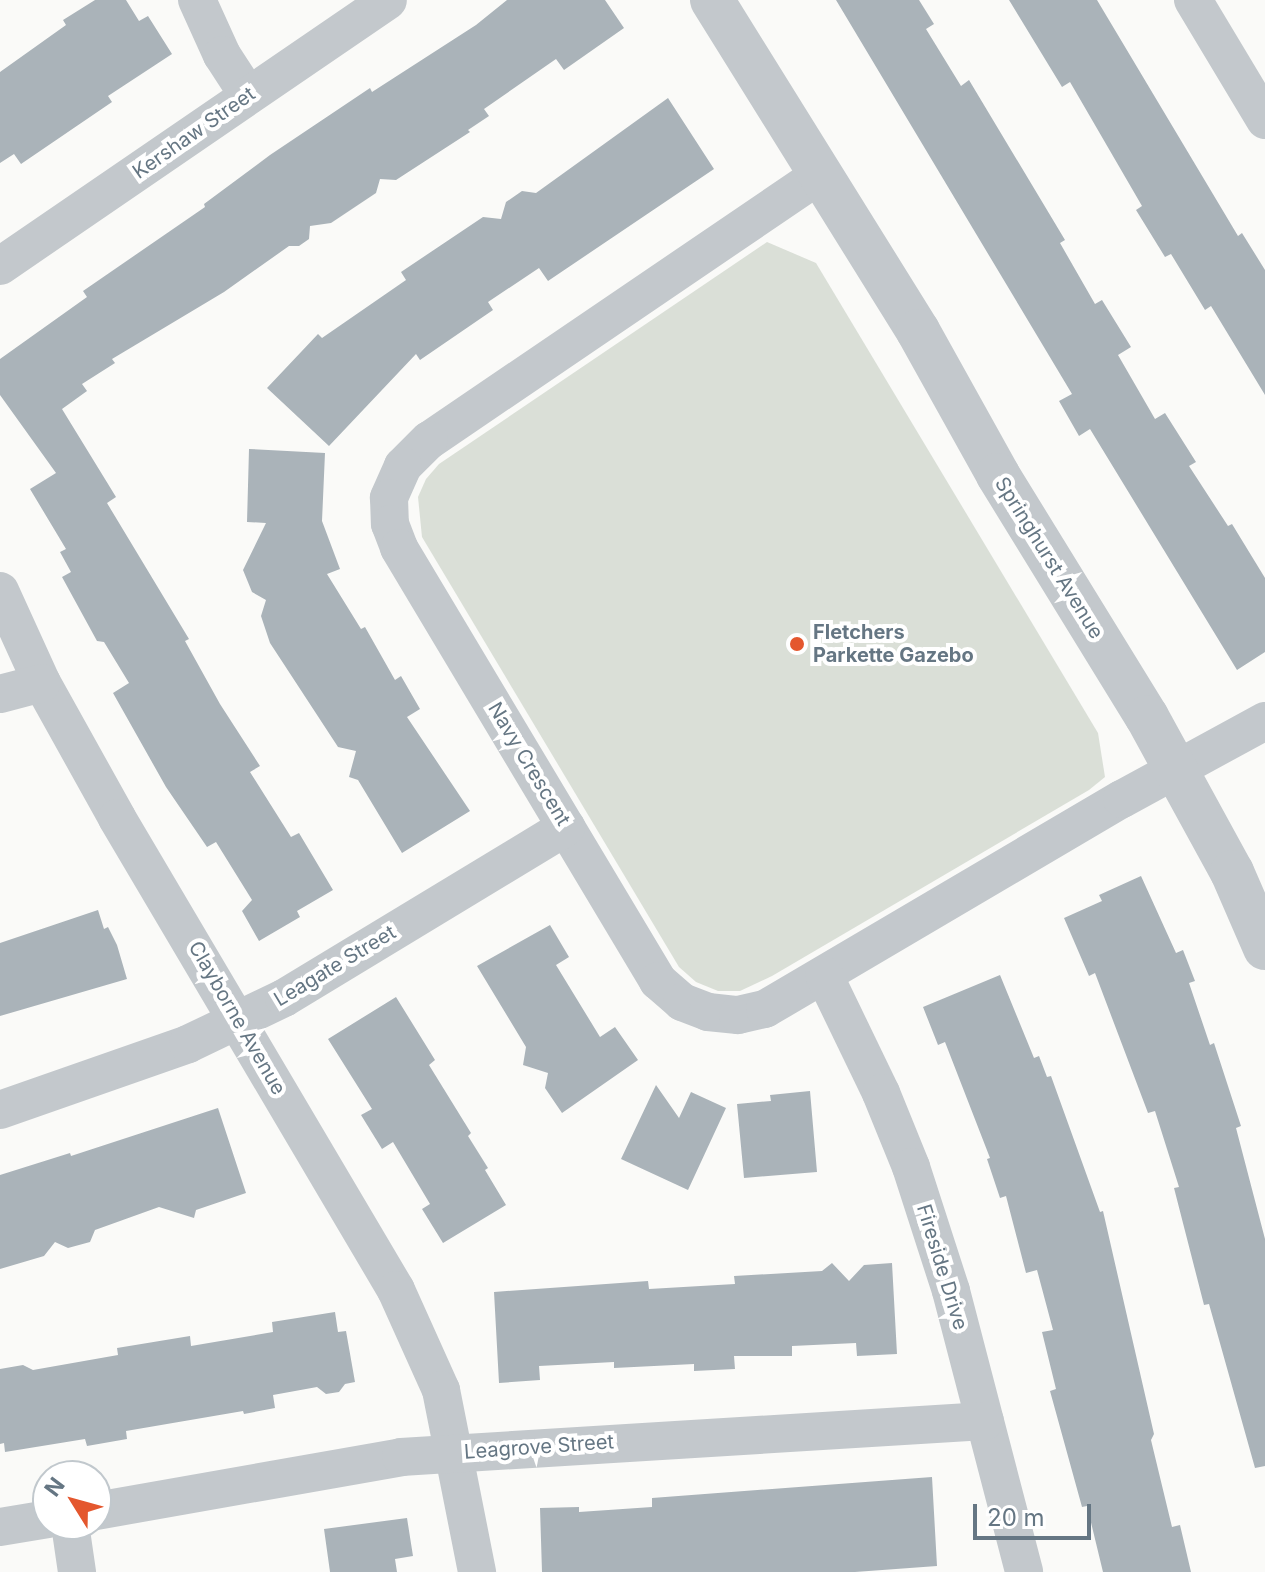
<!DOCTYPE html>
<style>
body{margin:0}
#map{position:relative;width:1265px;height:1572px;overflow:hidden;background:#fafaf8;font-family:Inter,sans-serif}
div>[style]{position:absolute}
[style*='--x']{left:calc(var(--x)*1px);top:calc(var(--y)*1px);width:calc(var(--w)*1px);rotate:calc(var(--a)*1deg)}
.green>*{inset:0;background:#dadfd7}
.building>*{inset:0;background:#aab3b9}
.minor>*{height:38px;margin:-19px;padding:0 19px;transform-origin:19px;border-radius:19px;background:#c3c8cc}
.tertiary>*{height:44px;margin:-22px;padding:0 22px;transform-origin:22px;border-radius:22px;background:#c3c8cc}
.dots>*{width:22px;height:22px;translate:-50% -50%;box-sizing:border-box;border:4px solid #fff;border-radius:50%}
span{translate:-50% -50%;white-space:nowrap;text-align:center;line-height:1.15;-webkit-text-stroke:8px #fff;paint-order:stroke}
.street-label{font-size:20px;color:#657683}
.poi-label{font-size:20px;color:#657683;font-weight:700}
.left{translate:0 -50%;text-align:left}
.north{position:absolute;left:32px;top:1460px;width:80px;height:80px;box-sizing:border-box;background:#fff;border:2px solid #c1c8cd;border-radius:50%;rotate:307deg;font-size:22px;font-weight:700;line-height:32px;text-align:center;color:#657683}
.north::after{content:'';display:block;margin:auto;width:28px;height:36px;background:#e4572e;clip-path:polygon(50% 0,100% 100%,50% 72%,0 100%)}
.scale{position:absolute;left:973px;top:1504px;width:118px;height:36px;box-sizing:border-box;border:4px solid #657683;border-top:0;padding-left:10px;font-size:24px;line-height:28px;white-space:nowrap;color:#657683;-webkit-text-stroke:6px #fff;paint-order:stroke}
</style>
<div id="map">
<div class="green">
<i style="clip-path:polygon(767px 242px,816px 263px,1098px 733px,1105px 777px,1089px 790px,772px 976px,740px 991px,718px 991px,696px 982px,679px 967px,422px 537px,418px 497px,426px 479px,439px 464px)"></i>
</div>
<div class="building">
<i style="clip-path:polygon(95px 0,126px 0,139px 21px,148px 16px,172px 54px,108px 96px,112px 102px,21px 164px,14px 154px,0 163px,0 72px,66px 25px,63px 20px)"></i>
<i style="clip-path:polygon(507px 0,605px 0,624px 28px,564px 70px,556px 59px,484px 109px,489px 116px,468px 130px,470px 132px,396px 180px,380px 179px,376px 193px,331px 223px,310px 226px,309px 239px,299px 246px,289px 246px,224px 292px,112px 359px,115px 363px,82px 384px,87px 391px,62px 409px,116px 497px,107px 503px,189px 639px,185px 641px,220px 704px,260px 766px,250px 772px,291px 837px,299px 833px,333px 890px,297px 911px,300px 917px,259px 941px,242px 911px,252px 900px,216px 842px,207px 847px,166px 787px,113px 693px,129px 683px,104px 642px,97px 641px,62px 577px,71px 572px,60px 552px,66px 549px,30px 489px,56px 473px,0 395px,0 359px,87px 297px,83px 291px,205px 207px,204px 204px,270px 155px,370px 88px,372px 92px,476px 25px)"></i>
<i style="clip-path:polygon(836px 0,919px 0,934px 24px,926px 29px,961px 86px,969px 80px,1065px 240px,1060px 243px,1095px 304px,1102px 300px,1131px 347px,1118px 355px,1155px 419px,1165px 413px,1196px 462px,1189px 466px,1228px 526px,1232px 524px,1265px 578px,1265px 652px,1237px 670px,1090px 429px,1079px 436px,1059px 401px,1072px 394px)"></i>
<i style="clip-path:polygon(1009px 0,1097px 0,1238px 236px,1242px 233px,1265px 270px,1265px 395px,1211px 306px,1205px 310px,1171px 254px,1165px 257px,1136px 210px,1142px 206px,1070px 82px,1062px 87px)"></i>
<i style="clip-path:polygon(668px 98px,714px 169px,548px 281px,539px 268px,488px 302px,493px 310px,420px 360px,416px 354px,329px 446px,267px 388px,318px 334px,322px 338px,406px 280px,401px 272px,483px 217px,501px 219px,506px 202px,522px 191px,536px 193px)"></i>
<i style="clip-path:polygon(249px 449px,325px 453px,322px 521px,340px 569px,327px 574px,361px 629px,365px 627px,395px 680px,401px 676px,420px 709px,407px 717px,470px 811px,402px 853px,358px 780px,349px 777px,356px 751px,338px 747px,270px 643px,261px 616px,266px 600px,252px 592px,243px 570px,266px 523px,247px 522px)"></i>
<i style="clip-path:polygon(1141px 876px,1176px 953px,1183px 950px,1195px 981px,1189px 983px,1210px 1045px,1214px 1043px,1241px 1126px,1236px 1128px,1265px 1239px,1265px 1466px,1255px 1468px,1209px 1304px,1204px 1305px,1174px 1188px,1179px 1187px,1155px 1111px,1148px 1113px,1095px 973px,1089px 976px,1064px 918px,1102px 901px,1099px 895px)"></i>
<i style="clip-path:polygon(98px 910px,104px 929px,108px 927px,117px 945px,127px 979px,0 1016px,0 943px)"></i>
<i style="clip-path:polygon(550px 925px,569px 957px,556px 965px,600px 1037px,615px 1027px,638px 1060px,562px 1113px,545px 1088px,548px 1073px,523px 1065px,526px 1047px,477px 966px)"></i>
<i style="clip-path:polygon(1000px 975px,1034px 1058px,1039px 1056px,1047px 1077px,1051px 1076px,1100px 1212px,1103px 1211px,1154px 1434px,1151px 1440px,1172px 1527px,1180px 1525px,1191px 1572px,1103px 1572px,1087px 1506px,1082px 1507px,1050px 1391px,1056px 1389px,1042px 1332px,1053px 1330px,1037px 1270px,1026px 1273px,1006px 1196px,1000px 1198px,987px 1159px,990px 1158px,945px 1042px,938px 1045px,923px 1007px)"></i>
<i style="clip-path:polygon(396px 997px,435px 1060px,429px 1065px,471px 1133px,468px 1136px,488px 1168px,485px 1170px,506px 1205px,443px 1243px,422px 1209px,430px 1204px,393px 1142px,382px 1149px,361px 1115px,372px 1109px,328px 1039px)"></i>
<i style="clip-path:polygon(656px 1085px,679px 1118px,691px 1092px,726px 1108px,688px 1190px,621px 1159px)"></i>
<i style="clip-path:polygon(810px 1091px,817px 1172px,744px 1178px,737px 1104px,771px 1101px,770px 1095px)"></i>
<i style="clip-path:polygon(218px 1108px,246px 1193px,196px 1210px,194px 1218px,159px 1207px,95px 1230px,90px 1242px,68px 1248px,55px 1242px,44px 1256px,0 1269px,0 1175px,70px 1153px,71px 1156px)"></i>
<i style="clip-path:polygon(832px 1263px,849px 1281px,864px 1265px,892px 1263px,897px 1354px,857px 1356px,856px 1343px,792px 1346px,792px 1356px,734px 1356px,735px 1369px,694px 1371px,694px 1364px,614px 1368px,614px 1362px,539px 1366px,540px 1380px,499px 1383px,494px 1292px,648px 1281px,649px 1289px,735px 1284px,734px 1276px,822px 1271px)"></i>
<i style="clip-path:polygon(335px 1312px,338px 1332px,346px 1331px,355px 1382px,345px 1384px,339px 1392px,326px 1394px,317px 1387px,273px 1395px,275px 1408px,244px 1414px,243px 1411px,126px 1431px,127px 1439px,87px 1446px,85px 1439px,5px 1452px,4px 1443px,0 1444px,0 1369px,23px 1365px,33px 1370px,118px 1355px,117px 1348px,190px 1336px,191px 1346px,273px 1332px,272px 1322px)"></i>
<i style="clip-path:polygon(932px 1477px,937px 1566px,855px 1572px,542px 1572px,540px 1508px,579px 1507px,579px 1512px,652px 1507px,652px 1498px)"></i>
<i style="clip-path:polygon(407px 1518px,413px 1556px,395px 1559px,397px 1572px,330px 1572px,324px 1529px)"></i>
</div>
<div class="minor">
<i style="--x:197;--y:0;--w:60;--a:65.6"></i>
<i style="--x:222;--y:55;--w:48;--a:57"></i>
<i style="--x:1193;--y:0;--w:140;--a:59"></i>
<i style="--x:818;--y:176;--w:470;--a:145.8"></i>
<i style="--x:429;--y:440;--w:37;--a:135"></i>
<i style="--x:403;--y:466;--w:35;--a:114"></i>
<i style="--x:389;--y:498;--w:26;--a:88"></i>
<i style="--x:390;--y:524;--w:26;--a:69"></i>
<i style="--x:399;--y:548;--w:505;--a:59.11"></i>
<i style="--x:658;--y:981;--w:32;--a:41"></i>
<i style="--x:682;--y:1002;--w:28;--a:21"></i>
<i style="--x:708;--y:1012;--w:30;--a:6"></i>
<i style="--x:738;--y:1015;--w:28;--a:-13"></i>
<i style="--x:765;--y:1009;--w:414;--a:-30.5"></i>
<i style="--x:1122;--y:799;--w:163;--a:-28.6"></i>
<i style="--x:0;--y:266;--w:470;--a:-34.4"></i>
<i style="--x:0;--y:591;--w:101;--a:65.5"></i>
<i style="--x:42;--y:683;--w:154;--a:60.9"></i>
<i style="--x:117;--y:818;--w:548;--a:59.41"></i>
<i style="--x:396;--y:1290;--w:110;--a:65.8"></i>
<i style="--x:441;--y:1390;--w:186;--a:78.8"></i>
<i style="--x:0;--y:694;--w:43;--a:-14.7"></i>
<i style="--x:824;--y:975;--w:131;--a:64.2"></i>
<i style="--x:881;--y:1093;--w:80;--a:67.9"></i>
<i style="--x:911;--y:1167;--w:130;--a:72.1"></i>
<i style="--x:951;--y:1291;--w:290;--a:75.4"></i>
<i style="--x:0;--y:1110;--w:199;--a:-19.3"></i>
<i style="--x:188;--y:1044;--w:106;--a:-25.6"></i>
<i style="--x:284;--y:998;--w:330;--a:-31.2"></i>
<i style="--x:96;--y:1511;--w:310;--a:-10"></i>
<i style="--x:401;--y:1457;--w:585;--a:-3.53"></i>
<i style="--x:70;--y:1524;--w:49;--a:81.7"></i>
<i style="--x:0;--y:1527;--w:49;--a:-9.5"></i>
</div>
<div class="tertiary">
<i style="--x:712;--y:0;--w:390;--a:58.1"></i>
<i style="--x:918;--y:331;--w:165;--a:60.9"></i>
<i style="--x:998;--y:475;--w:284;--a:58.4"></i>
<i style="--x:1147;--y:717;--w:177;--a:61.3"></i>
<i style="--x:1232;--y:872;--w:83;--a:66.5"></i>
</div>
<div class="dots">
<i style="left:797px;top:644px;background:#e4572e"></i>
</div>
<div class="street-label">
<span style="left:194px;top:133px;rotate:-35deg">Kershaw Street</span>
<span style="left:1049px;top:558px;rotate:58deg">Springhurst Avenue</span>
<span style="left:529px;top:764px;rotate:59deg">Navy Crescent</span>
<span style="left:335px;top:966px;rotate:-31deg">Leagate Street</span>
<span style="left:237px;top:1018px;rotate:60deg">Clayborne Avenue</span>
<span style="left:942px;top:1267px;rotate:73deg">Fireside Drive</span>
<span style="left:539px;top:1447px;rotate:-4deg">Leagrove Street</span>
</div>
<div class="poi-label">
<span class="left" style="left:813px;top:644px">Fletchers<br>Parkette Gazebo</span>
</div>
<div class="north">N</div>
<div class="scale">20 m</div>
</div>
